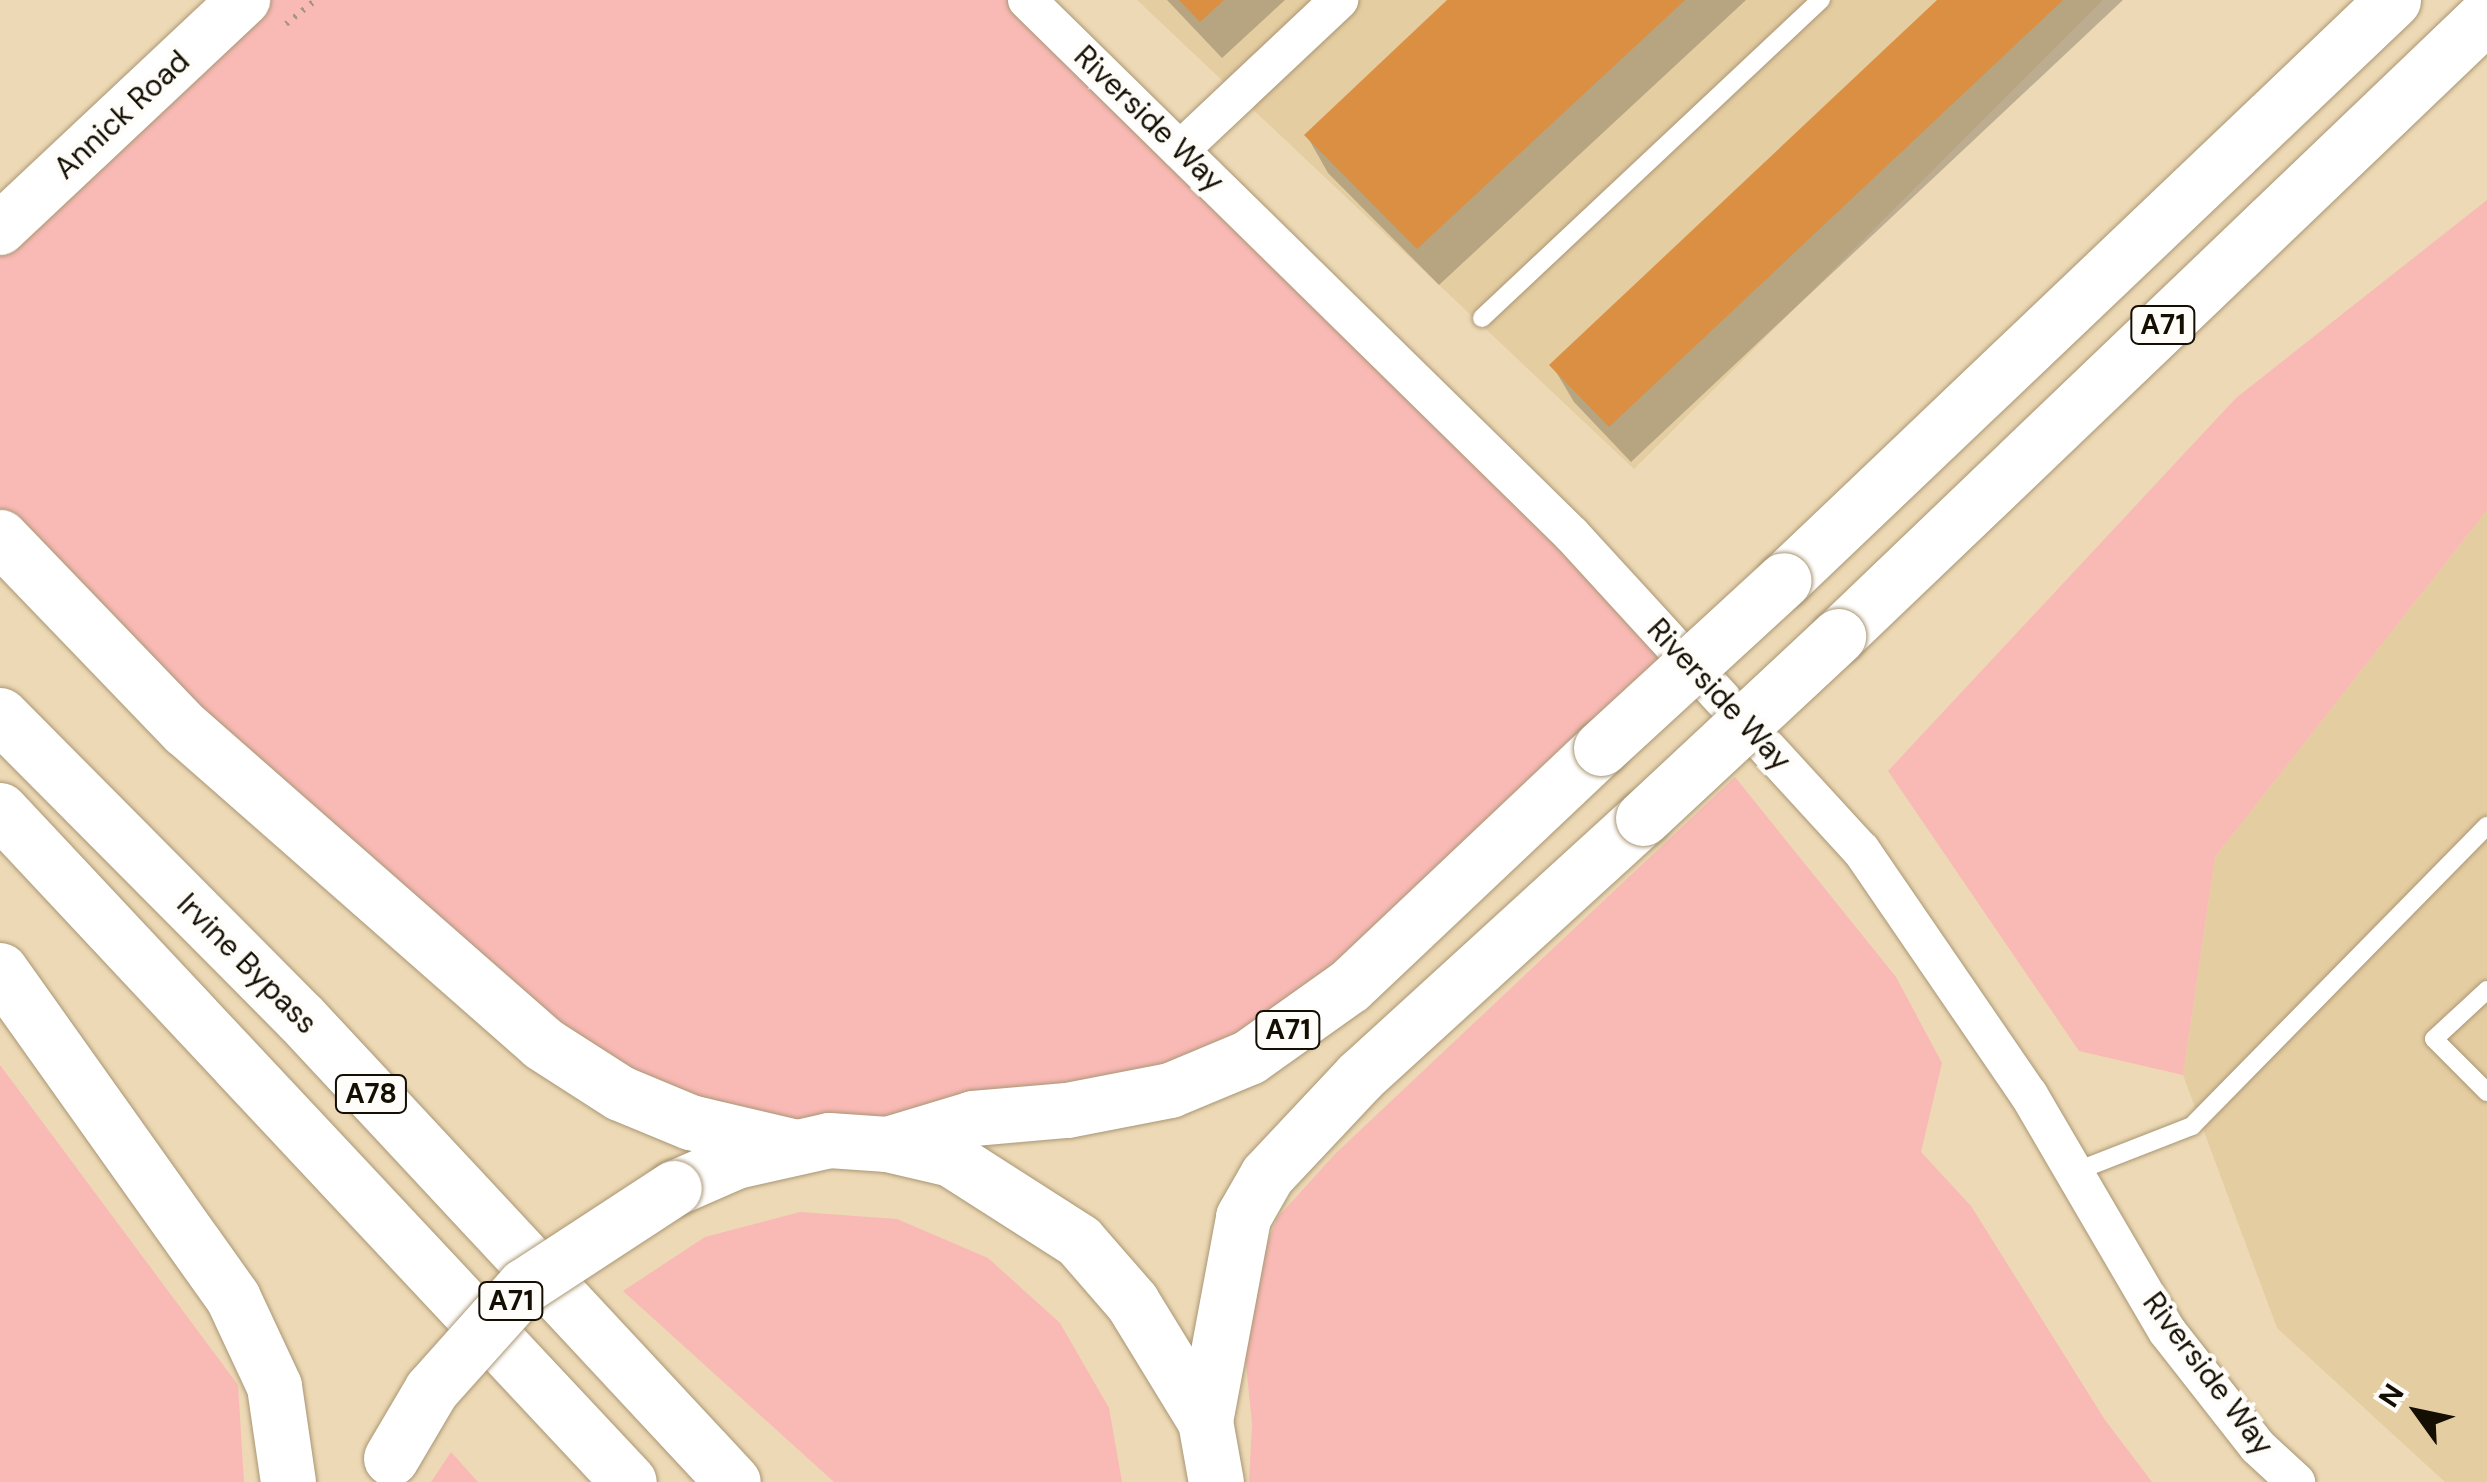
<!DOCTYPE html>
<style>
body{margin:0}
#map{position:relative;width:2487px;height:1482px;overflow:hidden;background:#edd9b5;font-family:"DM Sans",sans-serif}
div>[style]{position:absolute}
[style*='--x']{left:calc(var(--x)*1px);top:calc(var(--y)*1px);width:calc(var(--w)*1px);rotate:calc(var(--a)*1deg)}
.built>*{inset:0;background:#e5cda2}
.green>*{inset:0;background:#f9b9b5}
.shadow>*{inset:0;background:#0003}
.building>*{inset:0;background:#db8f42}
.path>*{height:6px;margin-top:-3px;transform-origin:0;background:repeating-linear-gradient(90deg,#a8987c 0 2.5px,transparent 0 10.5px)}
.roads{filter:drop-shadow(0 0 2px #a99674) drop-shadow(0 0 2px #a99674)}
.service>*{height:18px;margin:-9px;padding:0 9px;transform-origin:9px;border-radius:9px;background:#fff}
.minor>*{height:38px;margin:-19px;padding:0 19px;transform-origin:19px;border-radius:19px;background:#fff}
.secondary>*{height:52px;margin:-26px;padding:0 26px;transform-origin:26px;border-radius:26px;background:#fff}
.primary>*{height:55px;margin:-27.5px;padding:0 27.5px;transform-origin:27.5px;border-radius:27.5px;background:#fff}
.trunk>*{height:55px;margin:-27.5px;padding:0 27.5px;transform-origin:27.5px;border-radius:27.5px;background:#fff}
.bridges{filter:drop-shadow(0 0 2px #a99674) drop-shadow(0 0 2px #a99674)}
.primary-bridge>*{height:55px;margin:-27.5px;padding:0 27.5px;transform-origin:27.5px;border-radius:27.5px;background:#fff}
span{translate:-50% -50%;white-space:nowrap;text-align:center;line-height:1.15;-webkit-text-stroke:9px #fffdf9;paint-order:stroke}
.shield-label span{padding:2px 8px;background:#fffdf9;border:2px solid;border-radius:8px;-webkit-text-stroke-width:0}
.shield-label{font-size:28px;color:#140e03;font-weight:700}
.street-label{font-size:30px;color:#140e03}
.north{position:absolute;left:2367px;top:1362px;width:100px;height:100px;-webkit-text-stroke:8px #fffdf9;paint-order:stroke;rotate:303deg;font-size:28px;font-weight:700;line-height:40px;text-align:center;color:#140e03}
.north::after{content:'';display:block;margin:auto;width:35px;height:45px;background:#140e03;clip-path:polygon(50% 0,100% 100%,50% 72%,0 100%)}
</style>
<div id="map">
<div class="built">
<i style="clip-path:polygon(1137px 0,2103px 0,1634px 469px)"></i>
<i style="clip-path:polygon(2487px 510px,2487px 1482px,2445px 1482px,2277px 1328px,2183px 1075px,2215px 857px)"></i>
</div>
<div class="green">
<i style="clip-path:polygon(244px 0,1024px 0,1683px 673px,1249px 1057px,973px 1118px,733px 1132px,590px 1074px,0 523px,0 228px)"></i>
<i style="clip-path:polygon(2487px 200px,2487px 510px,2215px 857px,2183px 1075px,2079px 1051px,1888px 771px,2236px 398px)"></i>
<i style="clip-path:polygon(1735px 777px,1896px 977px,1942px 1063px,1921px 1152px,1971px 1206px,2105px 1420px,2152px 1482px,1249px 1482px,1252px 1424px,1241px 1314px,1277px 1218px,1335px 1154px)"></i>
<i style="clip-path:polygon(0 1065px,238px 1385px,244px 1482px,0 1482px)"></i>
<i style="clip-path:polygon(800px 1212px,897px 1219px,988px 1258px,1060px 1323px,1109px 1408px,1122px 1482px,834px 1482px,623px 1291px,705px 1237px)"></i>
<i style="clip-path:polygon(451px 1452px,478px 1482px,431px 1482px)"></i>
</div>
<div class="shadow">
<i style="clip-path:polygon(1167px 0,1285px 0,1222px 58px)"></i>
<i style="clip-path:polygon(1451px 0,1746px 0,1439px 285px,1328px 173px,1307px 136px)"></i>
<i style="clip-path:polygon(1940px 0,2123px 0,1631px 462px,1574px 402px,1552px 365px)"></i>
</div>
<div class="building">
<i style="clip-path:polygon(1179px 0,1224px 0,1200px 22px)"></i>
<i style="clip-path:polygon(1447px 0,1685px 0,1417px 249px,1304px 135px)"></i>
<i style="clip-path:polygon(1937px 0,2063px 0,1609px 427px,1549px 365px)"></i>
</div>
<div class="path">
<i style="--x:286;--y:24;--w:38;--a:-39"></i>
</div>
<div class="roads">
<div class="service">
<i style="--x:1482;--y:318;--w:465;--a:-43.2"></i>
<i style="--x:2487;--y:990;--w:72;--a:137.2"></i>
<i style="--x:2434;--y:1039;--w:75;--a:45"></i>
<i style="--x:2074;--y:1172;--w:127;--a:-21.3"></i>
<i style="--x:2192;--y:1126;--w:421;--a:-45.5"></i>
</div>
<div class="minor">
<i style="--x:1027;--y:0;--w:764;--a:44.47"></i>
<i style="--x:1572;--y:535;--w:427;--a:47.5"></i>
<i style="--x:1861;--y:850;--w:297;--a:55.6"></i>
<i style="--x:2029;--y:1095;--w:273;--a:59.7"></i>
<i style="--x:2167;--y:1331;--w:147;--a:51.9"></i>
<i style="--x:2258;--y:1447;--w:52;--a:42.6"></i>
<i style="--x:1180;--y:150;--w:219;--a:-43.3"></i>
</div>
<div class="secondary">
<i style="--x:0;--y:229;--w:335;--a:-43.2"></i>
</div>
<div class="primary">
<i style="--x:1784;--y:580;--w:841;--a:-43.6"></i>
<i style="--x:1838;--y:636;--w:898;--a:-43.74"></i>
<i style="--x:887;--y:1144;--w:90;--a:-16.8"></i>
<i style="--x:973;--y:1118;--w:94;--a:-4.9"></i>
<i style="--x:1067;--y:1110;--w:105;--a:-11"></i>
<i style="--x:1170;--y:1090;--w:86;--a:-22.7"></i>
<i style="--x:1249;--y:1057;--w:123;--a:-35.4"></i>
<i style="--x:1349;--y:986;--w:347;--a:-43.4"></i>
<i style="--x:674;--y:1188;--w:68;--a:-23.5"></i>
<i style="--x:736;--y:1161;--w:95;--a:-12.7"></i>
<i style="--x:829;--y:1140;--w:58;--a:3.9"></i>
<i style="--x:887;--y:1144;--w:66;--a:13.2"></i>
<i style="--x:951;--y:1159;--w:152;--a:32.6"></i>
<i style="--x:1079;--y:1241;--w:81;--a:49"></i>
<i style="--x:1132;--y:1302;--w:140;--a:58.5"></i>
<i style="--x:1205;--y:1421;--w:62;--a:79.8"></i>
<i style="--x:1205;--y:1421;--w:208;--a:-79.4"></i>
<i style="--x:1243;--y:1217;--w:48;--a:-60.3"></i>
<i style="--x:1267;--y:1175;--w:136;--a:-46.8"></i>
<i style="--x:1360;--y:1076;--w:383;--a:-42.4"></i>
</div>
<div class="trunk">
<i style="--x:0;--y:537;--w:267;--a:46.1"></i>
<i style="--x:185;--y:729;--w:475;--a:41.3"></i>
<i style="--x:542;--y:1043;--w:93;--a:32.7"></i>
<i style="--x:620;--y:1093;--w:76;--a:22.5"></i>
<i style="--x:690;--y:1122;--w:109;--a:13.3"></i>
<i style="--x:0;--y:715;--w:426;--a:45.2"></i>
<i style="--x:300;--y:1017;--w:635;--a:47.04"></i>
<i style="--x:0;--y:810;--w:920;--a:46.89"></i>
<i style="--x:0;--y:970;--w:402;--a:54.6"></i>
<i style="--x:233;--y:1298;--w:97;--a:65"></i>
<i style="--x:274;--y:1386;--w:97;--a:81.7"></i>
</div>
</div>
<div class="bridges">
<div class="primary-bridge">
<i style="--x:1601;--y:748;--w:248;--a:-42.6"></i>
<i style="--x:1643;--y:818;--w:267;--a:-43"></i>
<i style="--x:391;--y:1458;--w:79;--a:-59.5"></i>
<i style="--x:431;--y:1390;--w:140;--a:-48.2"></i>
<i style="--x:524;--y:1286;--w:179;--a:-33.2"></i>
</div>
</div>
<div class="shield-label">
<span style="left:2163px;top:325px">A71</span>
<span style="left:1288px;top:1030px">A71</span>
<span style="left:371px;top:1094px">A78</span>
<span style="left:511px;top:1301px">A71</span>
</div>
<div class="street-label">
<span style="left:122px;top:115px;rotate:-43deg">Annick Road</span>
<span style="left:1149px;top:119px;rotate:44deg">Riverside Way</span>
<span style="left:1719px;top:695px;rotate:47deg">Riverside Way</span>
<span style="left:247px;top:964px;rotate:45deg">Irvine Bypass</span>
<span style="left:2208px;top:1374px;rotate:53deg">Riverside Way</span>
</div>
<div class="north">N</div>
</div>
